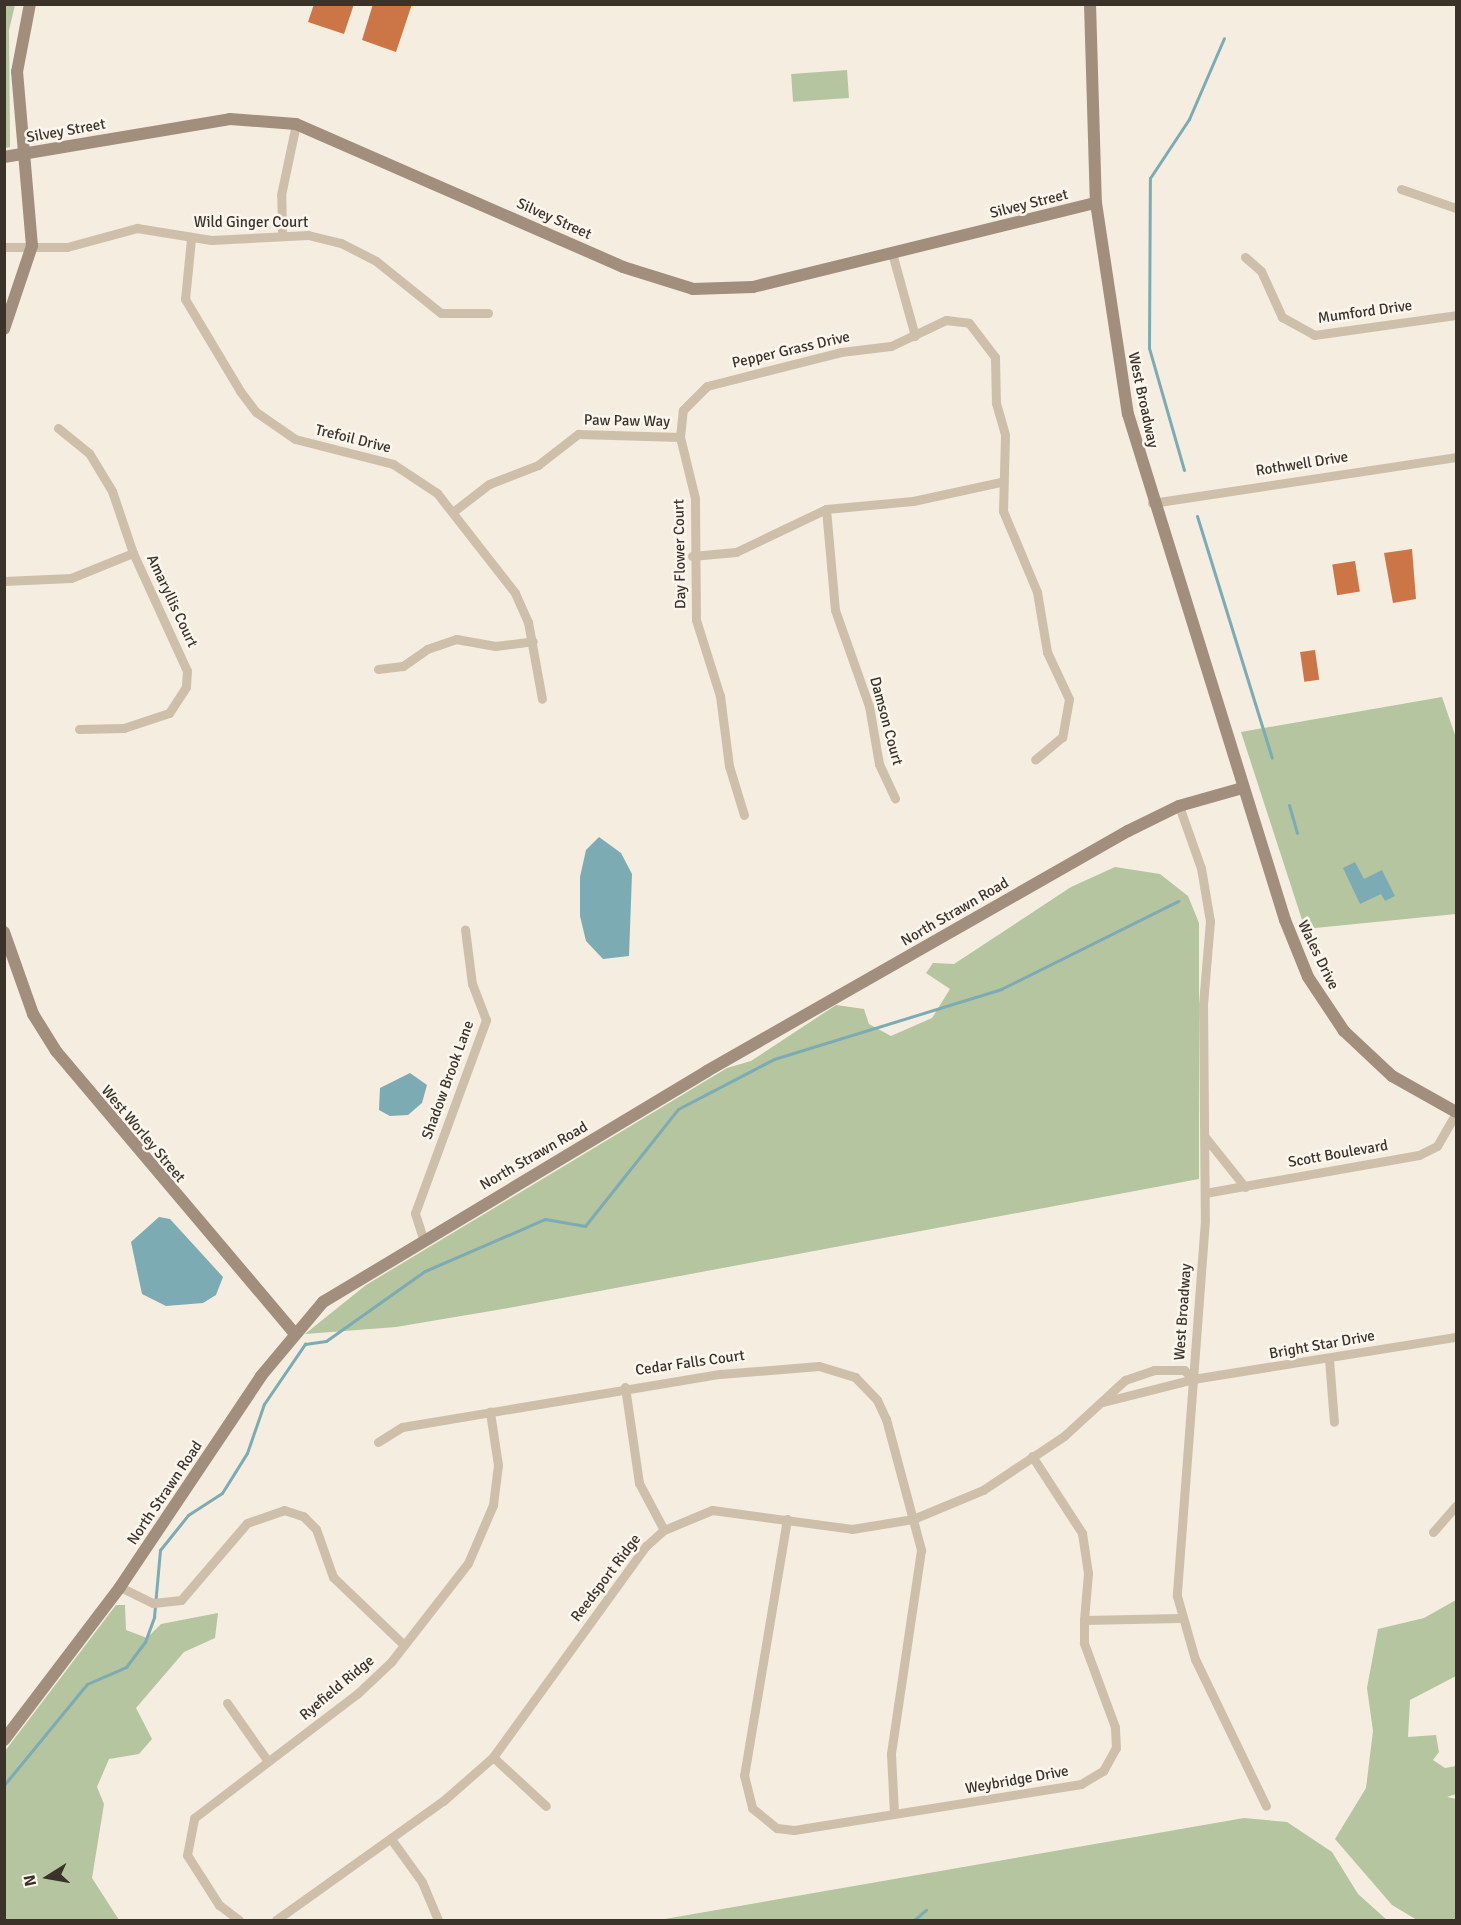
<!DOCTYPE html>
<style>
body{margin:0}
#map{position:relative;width:1461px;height:1925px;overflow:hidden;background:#f5ede0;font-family:Signika,sans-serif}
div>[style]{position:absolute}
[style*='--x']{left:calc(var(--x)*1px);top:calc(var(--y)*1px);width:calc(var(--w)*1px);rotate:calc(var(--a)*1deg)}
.green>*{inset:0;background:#b4c59f;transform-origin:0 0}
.water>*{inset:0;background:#7dabb4}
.stream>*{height:3px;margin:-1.5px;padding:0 1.5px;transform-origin:1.5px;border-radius:1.5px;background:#7dabb4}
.building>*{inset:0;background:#cc7647;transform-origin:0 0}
.street>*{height:9px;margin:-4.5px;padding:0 4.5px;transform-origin:4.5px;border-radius:4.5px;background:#cebfab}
.secondary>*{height:12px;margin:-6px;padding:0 6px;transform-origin:6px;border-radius:6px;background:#a28e7c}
span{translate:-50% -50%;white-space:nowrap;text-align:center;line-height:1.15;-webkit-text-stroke:5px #fbf7ee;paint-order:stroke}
.street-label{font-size:15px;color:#3b322a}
.frame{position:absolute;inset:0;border:6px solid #3b322a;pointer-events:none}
.north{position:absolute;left:18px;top:1847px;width:60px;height:60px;-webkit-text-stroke:4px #fbf7ee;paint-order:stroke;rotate:259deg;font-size:16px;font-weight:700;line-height:24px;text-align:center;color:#3b322a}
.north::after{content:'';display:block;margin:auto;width:21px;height:27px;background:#3b322a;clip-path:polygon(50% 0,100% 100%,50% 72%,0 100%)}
</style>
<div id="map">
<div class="green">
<i style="clip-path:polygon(5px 4px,15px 5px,9px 30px,10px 147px,5px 148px)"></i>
<i style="left:847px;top:70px;width:28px;height:56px;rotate:86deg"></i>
<i style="clip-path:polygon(1442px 697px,1456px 738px,1456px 914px,1305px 929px,1241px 732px)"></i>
<i style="clip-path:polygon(1115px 867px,1160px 874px,1188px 896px,1199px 923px,1199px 1179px,514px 1307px,396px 1327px,305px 1334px,366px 1285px,727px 1068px,751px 1061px,836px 1005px,864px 1009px,869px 1024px,891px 1036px,932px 1018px,950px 989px,926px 973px,933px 963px,954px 964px,1071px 887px)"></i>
<i style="clip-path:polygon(1456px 1600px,1456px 1676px,1410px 1700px,1408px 1737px,1436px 1735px,1439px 1752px,1433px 1760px,1445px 1768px,1456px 1766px,1456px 1794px,1447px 1797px,1456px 1799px,1456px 1920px,1417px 1920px,1392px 1905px,1335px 1839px,1366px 1788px,1373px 1731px,1367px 1688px,1378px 1629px,1424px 1618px)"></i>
<i style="clip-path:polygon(116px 1605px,125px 1605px,126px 1630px,147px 1638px,161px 1624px,218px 1613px,215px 1638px,184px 1652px,136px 1708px,152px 1739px,139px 1754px,109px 1759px,97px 1787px,104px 1804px,92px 1878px,119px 1920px,5px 1920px,5px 1751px)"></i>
<i style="clip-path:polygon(1244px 1818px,1287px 1822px,1332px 1852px,1358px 1894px,1387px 1920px,659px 1920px)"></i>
</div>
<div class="water">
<i style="clip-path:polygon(599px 837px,621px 853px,632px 874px,629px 956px,603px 959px,586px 941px,580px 916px,580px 877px,586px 850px)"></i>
<i style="clip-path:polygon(1355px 862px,1364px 879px,1382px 870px,1395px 896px,1385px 901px,1381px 894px,1360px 904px,1343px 868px)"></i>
<i style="clip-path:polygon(410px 1073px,427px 1085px,422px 1103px,408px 1115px,390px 1116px,379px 1110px,380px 1088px)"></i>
<i style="clip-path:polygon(159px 1217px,170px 1219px,223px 1277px,216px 1295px,203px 1303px,166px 1306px,142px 1294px,131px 1242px)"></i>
</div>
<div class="stream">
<i style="--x:1184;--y:470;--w:127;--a:-106"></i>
<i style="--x:1149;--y:348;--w:170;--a:-89.7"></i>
<i style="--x:1150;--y:178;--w:71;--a:-56.5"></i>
<i style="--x:1189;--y:119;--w:88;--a:-66.6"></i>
<i style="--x:1197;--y:516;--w:253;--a:72.8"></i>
<i style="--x:1289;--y:805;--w:29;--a:74"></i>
<i style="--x:4;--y:1785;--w:131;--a:-50.6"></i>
<i style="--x:87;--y:1684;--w:43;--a:-23.6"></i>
<i style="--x:126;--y:1667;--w:31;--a:-53"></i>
<i style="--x:145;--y:1642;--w:27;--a:-70"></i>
<i style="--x:154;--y:1617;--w:67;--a:-84.9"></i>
<i style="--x:160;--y:1550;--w:45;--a:-51.3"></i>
<i style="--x:188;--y:1515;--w:40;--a:-32.9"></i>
<i style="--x:222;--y:1493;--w:47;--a:-58"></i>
<i style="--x:247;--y:1453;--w:52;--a:-70.9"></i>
<i style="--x:264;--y:1404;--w:73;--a:-55.7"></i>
<i style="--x:305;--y:1344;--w:21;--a:-8"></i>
<i style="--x:326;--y:1341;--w:121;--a:-35.3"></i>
<i style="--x:425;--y:1271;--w:131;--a:-23.4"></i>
<i style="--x:545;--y:1219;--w:41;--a:9.9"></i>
<i style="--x:585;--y:1226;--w:149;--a:-51.5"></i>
<i style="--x:678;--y:1109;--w:108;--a:-27.5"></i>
<i style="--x:774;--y:1059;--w:238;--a:-17.1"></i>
<i style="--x:1001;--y:989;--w:198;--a:-26.4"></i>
<i style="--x:914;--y:1920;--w:16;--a:-40"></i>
</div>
<div class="building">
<i style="clip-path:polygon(314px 4px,354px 4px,344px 34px,308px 22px)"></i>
<i style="clip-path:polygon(373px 4px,412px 4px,396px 52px,362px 40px)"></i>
<i style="clip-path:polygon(1412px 549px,1416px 599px,1393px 603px,1384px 553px)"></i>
<i style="left:1355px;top:561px;width:31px;height:23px;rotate:81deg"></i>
<i style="left:1315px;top:650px;width:30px;height:15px;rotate:82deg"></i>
</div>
<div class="street">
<i style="--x:1401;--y:189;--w:58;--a:19.1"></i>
<i style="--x:282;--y:234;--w:39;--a:-91"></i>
<i style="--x:281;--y:195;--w:73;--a:-78.1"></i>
<i style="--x:191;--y:239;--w:60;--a:95.7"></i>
<i style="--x:185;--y:299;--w:107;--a:59.1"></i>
<i style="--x:240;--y:391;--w:26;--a:53"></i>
<i style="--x:256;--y:412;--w:47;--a:34.7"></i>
<i style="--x:295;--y:439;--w:101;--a:14.3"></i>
<i style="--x:393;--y:464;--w:53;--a:33.4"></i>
<i style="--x:437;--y:493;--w:127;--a:52"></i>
<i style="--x:515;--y:593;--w:32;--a:66"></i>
<i style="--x:528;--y:622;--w:78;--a:79.7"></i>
<i style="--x:4;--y:247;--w:63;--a:0"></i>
<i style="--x:67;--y:247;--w:73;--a:-15.2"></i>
<i style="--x:137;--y:228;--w:75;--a:9.2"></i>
<i style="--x:211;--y:240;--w:97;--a:-3"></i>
<i style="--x:308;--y:235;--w:34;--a:14"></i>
<i style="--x:341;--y:243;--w:39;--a:27"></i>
<i style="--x:376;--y:261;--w:83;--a:38.7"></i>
<i style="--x:441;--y:313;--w:47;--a:0"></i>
<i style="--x:892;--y:253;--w:86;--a:74.5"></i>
<i style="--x:1245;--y:257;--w:21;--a:41"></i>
<i style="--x:1261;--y:271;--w:51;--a:65.5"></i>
<i style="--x:1282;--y:317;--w:37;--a:29"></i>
<i style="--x:1314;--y:335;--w:143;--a:-8"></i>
<i style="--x:58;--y:428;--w:40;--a:39"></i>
<i style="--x:89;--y:453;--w:44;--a:58.8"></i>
<i style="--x:112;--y:491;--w:65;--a:71.3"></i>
<i style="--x:133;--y:553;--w:130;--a:65.4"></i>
<i style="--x:187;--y:671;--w:16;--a:94"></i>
<i style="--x:186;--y:687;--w:31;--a:123"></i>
<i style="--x:169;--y:713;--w:47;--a:161.6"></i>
<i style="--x:124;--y:728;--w:45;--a:178.7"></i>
<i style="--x:1152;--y:503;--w:307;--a:-8.6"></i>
<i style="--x:826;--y:509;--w:101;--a:84.9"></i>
<i style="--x:835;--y:610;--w:102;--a:70.5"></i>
<i style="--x:869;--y:706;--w:59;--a:80.2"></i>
<i style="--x:879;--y:764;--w:38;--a:65"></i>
<i style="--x:454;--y:511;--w:44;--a:-37.6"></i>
<i style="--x:489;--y:484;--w:53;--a:-21.2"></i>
<i style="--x:538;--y:465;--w:51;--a:-37.8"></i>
<i style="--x:578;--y:434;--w:102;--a:1.7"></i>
<i style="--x:692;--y:556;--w:44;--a:-5.2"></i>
<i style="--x:736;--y:552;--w:100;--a:-25.5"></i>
<i style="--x:826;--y:509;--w:87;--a:-5.3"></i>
<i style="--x:913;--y:501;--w:89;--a:-12.3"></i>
<i style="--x:4;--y:581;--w:67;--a:-2.6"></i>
<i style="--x:71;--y:578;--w:67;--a:-22"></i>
<i style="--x:378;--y:669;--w:25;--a:-7"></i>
<i style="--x:403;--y:666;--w:29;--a:-35"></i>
<i style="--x:427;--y:649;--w:31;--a:-19"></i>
<i style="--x:456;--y:639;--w:40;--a:10"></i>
<i style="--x:495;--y:646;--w:38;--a:-7"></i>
<i style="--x:1179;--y:806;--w:66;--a:70.5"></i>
<i style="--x:1201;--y:868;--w:54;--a:80.4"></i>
<i style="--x:1210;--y:921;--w:84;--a:94.8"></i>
<i style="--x:1203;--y:1005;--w:215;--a:89.5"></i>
<i style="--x:1205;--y:1220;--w:377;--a:94.3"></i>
<i style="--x:1177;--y:1596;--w:66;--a:74.1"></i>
<i style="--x:1195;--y:1659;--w:163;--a:64.2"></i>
<i style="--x:744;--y:815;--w:51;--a:-107"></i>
<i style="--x:729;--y:766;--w:71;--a:-97.3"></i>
<i style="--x:720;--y:696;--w:80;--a:-107.5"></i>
<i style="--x:696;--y:620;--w:122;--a:-90.5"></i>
<i style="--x:695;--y:498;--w:63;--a:-103.8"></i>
<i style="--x:680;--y:437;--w:27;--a:-84"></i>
<i style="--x:683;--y:410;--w:34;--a:-45"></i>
<i style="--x:707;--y:386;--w:138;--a:-14.2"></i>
<i style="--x:841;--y:352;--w:50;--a:-6.8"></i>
<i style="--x:891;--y:346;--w:61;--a:-25.3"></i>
<i style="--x:946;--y:320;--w:23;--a:7"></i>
<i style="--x:969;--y:323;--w:43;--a:52.6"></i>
<i style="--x:995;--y:357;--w:46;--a:88.8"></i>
<i style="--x:996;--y:403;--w:33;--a:74"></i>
<i style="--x:1005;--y:435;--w:76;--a:91.5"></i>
<i style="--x:1003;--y:511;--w:88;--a:67.2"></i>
<i style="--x:1037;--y:592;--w:61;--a:80.5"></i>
<i style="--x:1047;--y:652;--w:52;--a:64.9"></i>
<i style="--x:1069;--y:699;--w:39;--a:100"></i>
<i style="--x:1062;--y:737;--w:35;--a:140"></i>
<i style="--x:1205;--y:1137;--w:64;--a:51.3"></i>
<i style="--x:1205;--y:1193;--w:217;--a:-10.1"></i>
<i style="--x:1419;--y:1155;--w:20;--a:-27"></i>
<i style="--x:1437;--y:1146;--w:38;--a:-60"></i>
<i style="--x:423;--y:1238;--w:26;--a:-108"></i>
<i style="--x:415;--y:1213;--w:206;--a:-69.8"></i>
<i style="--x:486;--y:1020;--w:39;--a:-111"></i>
<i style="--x:472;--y:984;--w:55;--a:-97.3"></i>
<i style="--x:1329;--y:1359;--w:63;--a:85.5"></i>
<i style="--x:1193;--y:1379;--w:266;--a:-9.1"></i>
<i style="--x:625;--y:1387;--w:97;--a:81.7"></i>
<i style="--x:639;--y:1483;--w:53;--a:62"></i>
<i style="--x:1103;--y:1402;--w:93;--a:-14.3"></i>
<i style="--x:378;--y:1442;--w:28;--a:-32"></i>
<i style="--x:402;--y:1427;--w:322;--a:-9.5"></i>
<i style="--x:720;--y:1374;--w:99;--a:-4.6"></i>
<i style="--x:819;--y:1366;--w:38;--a:17"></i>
<i style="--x:855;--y:1377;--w:32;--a:46"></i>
<i style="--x:877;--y:1400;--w:21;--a:65"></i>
<i style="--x:886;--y:1419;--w:136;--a:75"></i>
<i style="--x:921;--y:1550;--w:206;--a:98.4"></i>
<i style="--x:891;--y:1754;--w:59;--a:87.1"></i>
<i style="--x:1032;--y:1456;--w:92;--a:57"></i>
<i style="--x:1082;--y:1533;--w:40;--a:81.5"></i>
<i style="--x:1088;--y:1573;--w:47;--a:94.9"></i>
<i style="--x:787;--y:1519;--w:260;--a:99.5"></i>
<i style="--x:744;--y:1775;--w:34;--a:76"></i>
<i style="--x:752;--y:1808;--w:32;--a:39"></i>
<i style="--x:777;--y:1828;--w:17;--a:7"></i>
<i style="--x:794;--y:1830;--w:291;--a:-9.1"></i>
<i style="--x:1081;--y:1784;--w:26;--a:-31"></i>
<i style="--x:1103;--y:1771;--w:26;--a:-61"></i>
<i style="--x:1116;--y:1748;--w:21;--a:-93"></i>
<i style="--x:1115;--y:1727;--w:90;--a:-110.3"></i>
<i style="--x:1084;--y:1643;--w:23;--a:-90"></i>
<i style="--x:1084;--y:1620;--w:96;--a:-1.2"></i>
<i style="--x:1433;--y:1532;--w:35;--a:-49"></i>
<i style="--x:120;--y:1587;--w:37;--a:26"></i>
<i style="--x:153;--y:1603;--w:28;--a:-6"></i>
<i style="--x:181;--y:1600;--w:101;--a:-49.4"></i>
<i style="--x:247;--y:1523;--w:39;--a:-19"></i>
<i style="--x:284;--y:1510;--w:20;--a:18"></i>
<i style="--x:303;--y:1516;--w:18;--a:45"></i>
<i style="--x:316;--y:1529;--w:51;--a:70.5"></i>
<i style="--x:333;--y:1577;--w:98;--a:43.8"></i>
<i style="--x:227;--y:1703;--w:70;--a:54.9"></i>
<i style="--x:493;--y:1757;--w:72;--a:42.8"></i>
<i style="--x:391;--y:1839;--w:53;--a:54.2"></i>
<i style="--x:422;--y:1882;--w:41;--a:67.2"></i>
<i style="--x:239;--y:1920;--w:25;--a:-143"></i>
<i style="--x:219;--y:1905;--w:59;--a:-122.6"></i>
<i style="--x:187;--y:1855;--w:38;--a:-79"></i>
<i style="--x:194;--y:1818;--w:205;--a:-37.3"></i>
<i style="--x:357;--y:1694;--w:47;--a:-43.3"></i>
<i style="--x:391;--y:1662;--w:125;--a:-52.1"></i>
<i style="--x:468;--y:1563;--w:63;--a:-66.7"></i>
<i style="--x:493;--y:1505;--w:40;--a:-82.9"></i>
<i style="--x:498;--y:1465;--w:54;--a:-98.6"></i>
<i style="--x:276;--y:1920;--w:205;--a:-35.5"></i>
<i style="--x:443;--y:1801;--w:67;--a:-41.3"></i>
<i style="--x:493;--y:1757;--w:261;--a:-54.1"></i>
<i style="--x:646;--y:1546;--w:24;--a:-42"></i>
<i style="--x:664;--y:1530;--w:52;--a:-22.6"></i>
<i style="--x:712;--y:1510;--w:141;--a:7.7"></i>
<i style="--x:852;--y:1529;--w:62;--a:-9.3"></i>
<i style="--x:913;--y:1519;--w:76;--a:-22.5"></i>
<i style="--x:983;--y:1490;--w:97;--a:-33.7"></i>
<i style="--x:1064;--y:1436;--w:83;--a:-42.6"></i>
<i style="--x:1125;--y:1380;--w:31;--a:-19"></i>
<i style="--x:1154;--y:1370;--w:30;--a:0"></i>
<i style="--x:1184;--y:1370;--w:13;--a:45"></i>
</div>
<div class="secondary">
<i style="--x:1090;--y:4;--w:199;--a:88.3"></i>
<i style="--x:1096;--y:203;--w:213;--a:81.4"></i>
<i style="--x:1128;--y:414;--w:530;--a:72.76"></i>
<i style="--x:1285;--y:920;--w:61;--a:68"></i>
<i style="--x:1308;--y:977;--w:65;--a:56.3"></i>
<i style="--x:1344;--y:1031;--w:66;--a:43.2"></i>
<i style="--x:1392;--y:1076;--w:73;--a:29.4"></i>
<i style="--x:4;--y:157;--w:229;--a:-9.5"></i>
<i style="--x:230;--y:119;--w:66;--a:4.3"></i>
<i style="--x:296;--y:124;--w:357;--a:23.6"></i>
<i style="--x:623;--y:267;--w:73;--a:17.4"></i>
<i style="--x:693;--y:289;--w:60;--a:-1.9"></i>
<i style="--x:753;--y:287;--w:353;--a:-13.8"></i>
<i style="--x:4;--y:329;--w:88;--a:-71.4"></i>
<i style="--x:32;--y:246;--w:175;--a:-94.9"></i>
<i style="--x:17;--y:72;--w:69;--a:-79.2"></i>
<i style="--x:4;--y:932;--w:87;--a:70.5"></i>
<i style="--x:33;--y:1014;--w:44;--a:58.1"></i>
<i style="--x:56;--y:1051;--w:369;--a:49.8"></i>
<i style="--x:4;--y:1740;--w:192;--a:-52.8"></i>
<i style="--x:120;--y:1587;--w:254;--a:-56.2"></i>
<i style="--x:261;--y:1376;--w:97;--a:-50"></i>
<i style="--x:323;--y:1302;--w:448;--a:-31"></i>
<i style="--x:707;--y:1071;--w:485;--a:-29.7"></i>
<i style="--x:1128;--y:831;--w:57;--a:-26.1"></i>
<i style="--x:1179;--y:806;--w:66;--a:-15.9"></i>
</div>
<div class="street-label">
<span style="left:66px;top:131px;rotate:-10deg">Silvey Street</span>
<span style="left:1029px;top:204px;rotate:-14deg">Silvey Street</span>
<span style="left:554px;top:219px;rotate:24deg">Silvey Street</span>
<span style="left:251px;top:223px">Wild Ginger Court</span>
<span style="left:1365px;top:312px;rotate:-8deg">Mumford Drive</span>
<span style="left:791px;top:350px;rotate:-13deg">Pepper Grass Drive</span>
<span style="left:1143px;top:400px;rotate:78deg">West Broadway</span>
<span style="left:627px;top:421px;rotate:1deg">Paw Paw Way</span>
<span style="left:353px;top:439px;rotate:14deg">Trefoil Drive</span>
<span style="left:1302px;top:464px;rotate:-9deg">Rothwell Drive</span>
<span style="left:680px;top:554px;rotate:-91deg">Day Flower Court</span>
<span style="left:172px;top:601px;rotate:65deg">Amaryllis Court</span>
<span style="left:886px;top:721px;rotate:75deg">Damson Court</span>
<span style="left:955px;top:912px;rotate:-30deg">North Strawn Road</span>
<span style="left:1318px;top:955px;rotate:64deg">Wales Drive</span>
<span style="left:448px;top:1080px;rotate:-70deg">Shadow Brook Lane</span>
<span style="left:143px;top:1134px;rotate:50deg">West Worley Street</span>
<span style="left:1338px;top:1154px;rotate:-10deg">Scott Boulevard</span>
<span style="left:534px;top:1156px;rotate:-30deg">North Strawn Road</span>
<span style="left:1183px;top:1312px;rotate:-86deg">West Broadway</span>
<span style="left:1322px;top:1345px;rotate:-10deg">Bright Star Drive</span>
<span style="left:690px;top:1363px;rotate:-8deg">Cedar Falls Court</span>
<span style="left:165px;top:1493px;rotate:-56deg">North Strawn Road</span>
<span style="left:606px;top:1578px;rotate:-53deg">Reedsport Ridge</span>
<span style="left:337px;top:1688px;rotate:-40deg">Ryefield Ridge</span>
<span style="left:1017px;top:1780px;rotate:-10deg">Weybridge Drive</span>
</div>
<div class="frame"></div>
<div class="north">N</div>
</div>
